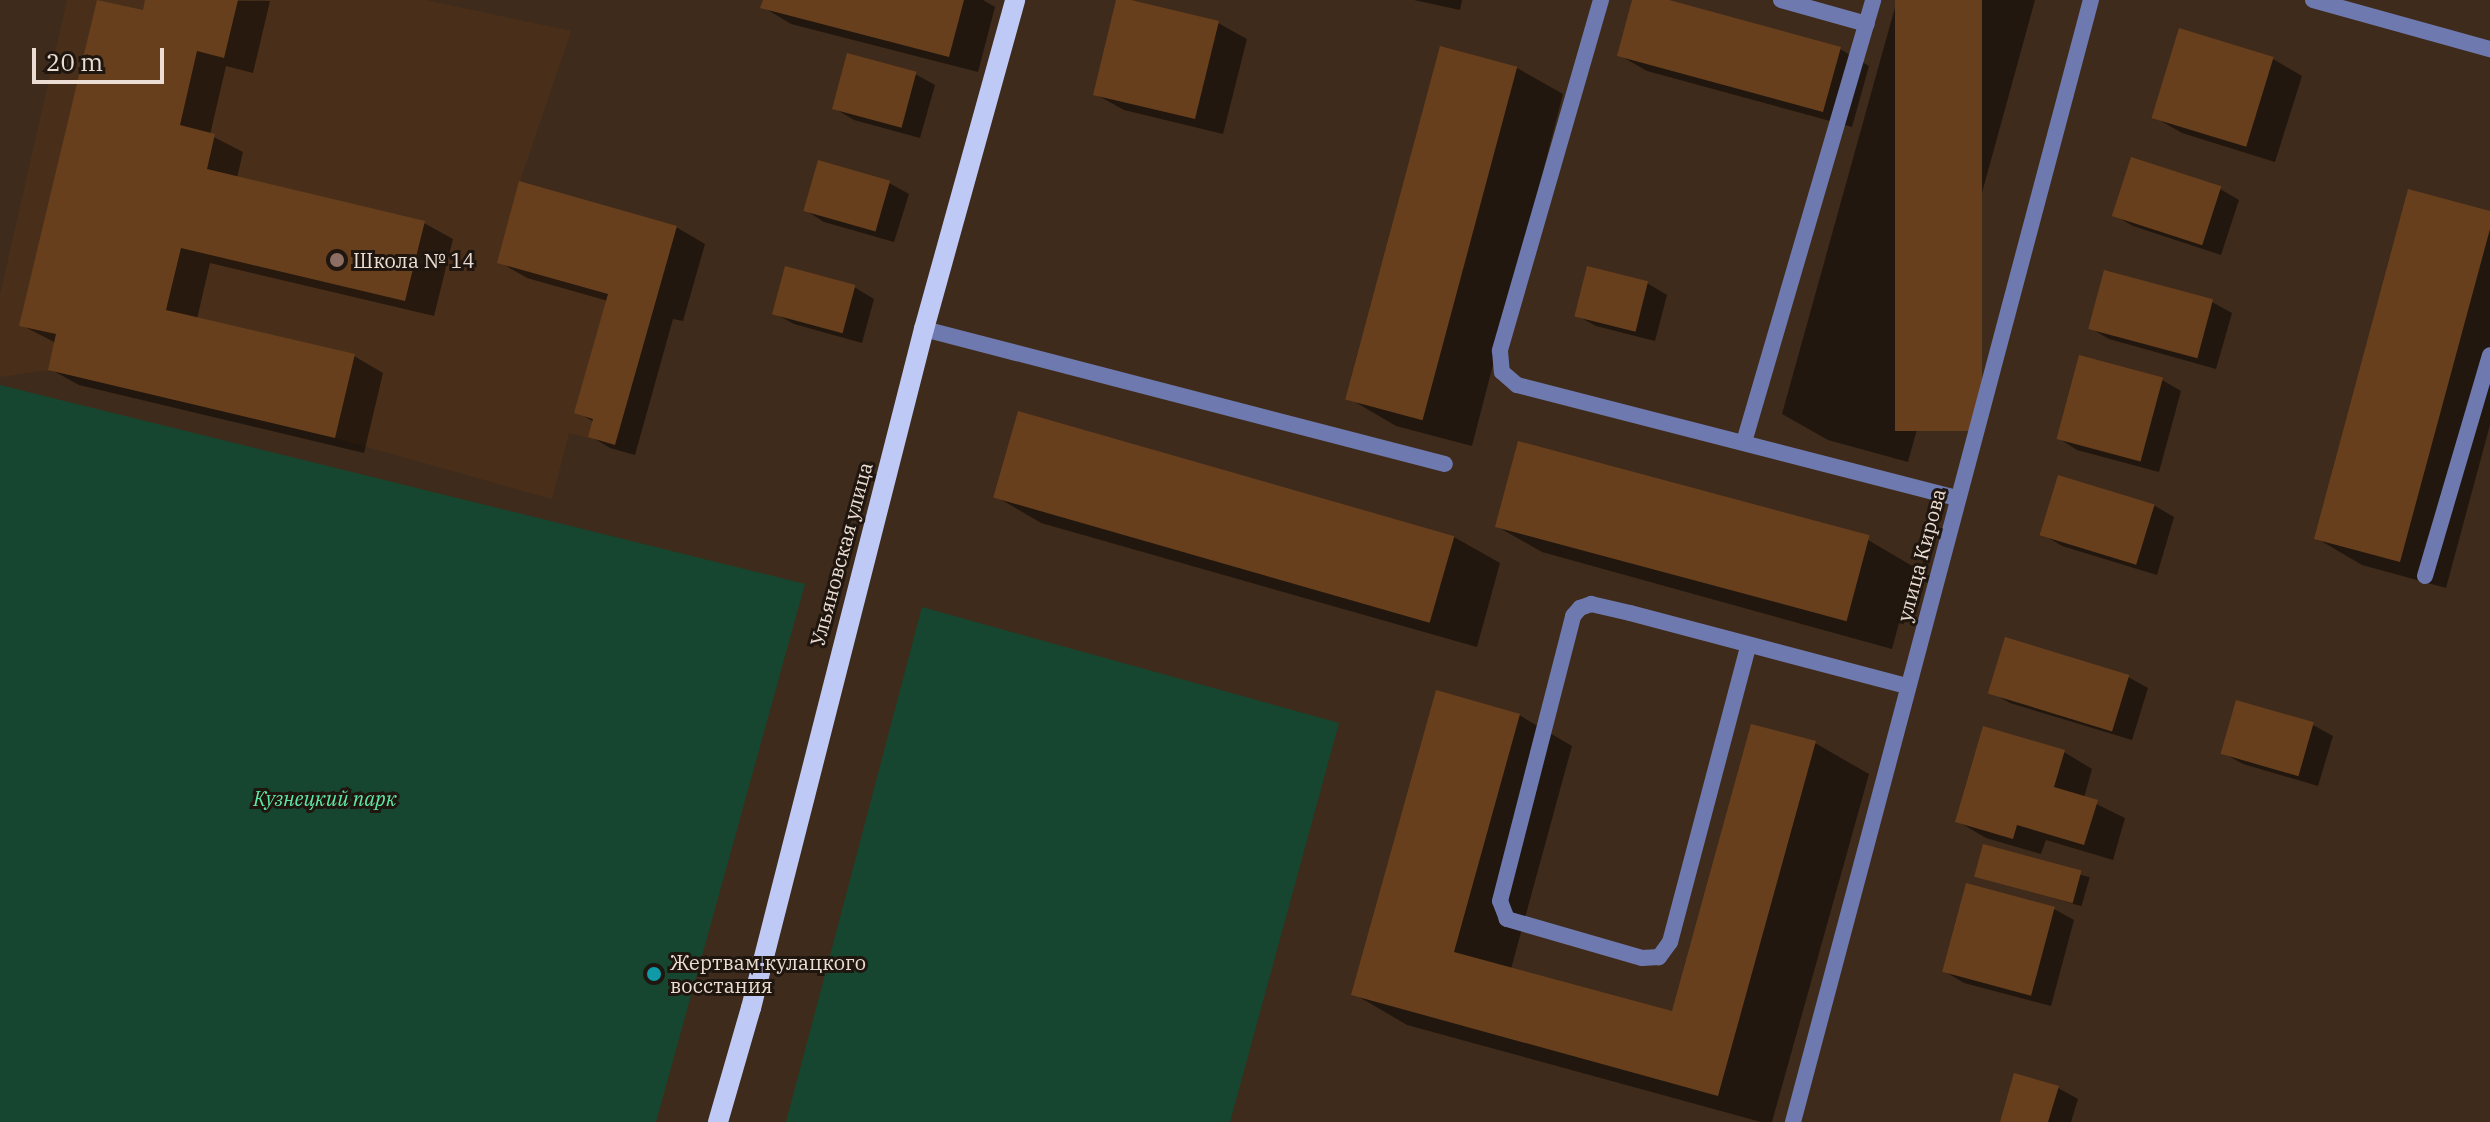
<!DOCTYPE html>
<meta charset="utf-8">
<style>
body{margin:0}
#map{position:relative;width:2490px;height:1122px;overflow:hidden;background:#3f2b1b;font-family:"IBM Plex Serif",serif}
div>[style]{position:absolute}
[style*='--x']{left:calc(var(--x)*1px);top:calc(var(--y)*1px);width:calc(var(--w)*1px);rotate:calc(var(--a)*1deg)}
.built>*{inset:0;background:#492f1a}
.green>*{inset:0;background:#16462f}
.shadow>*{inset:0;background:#0007;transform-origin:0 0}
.building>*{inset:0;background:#683f1d;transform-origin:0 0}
.service>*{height:16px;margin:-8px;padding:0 8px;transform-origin:8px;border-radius:8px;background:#6e7aaf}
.tertiary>*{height:16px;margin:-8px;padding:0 8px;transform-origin:8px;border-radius:8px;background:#6e7aaf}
.primary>*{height:20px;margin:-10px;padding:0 10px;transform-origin:10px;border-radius:10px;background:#bec9f5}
.dots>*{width:22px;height:22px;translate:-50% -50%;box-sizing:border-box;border:4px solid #1f160f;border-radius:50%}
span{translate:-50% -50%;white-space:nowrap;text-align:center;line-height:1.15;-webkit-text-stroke:6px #1f160f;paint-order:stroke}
.poi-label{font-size:20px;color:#ebddd4}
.left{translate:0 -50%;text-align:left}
.street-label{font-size:20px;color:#ebddd4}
.park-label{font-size:20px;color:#5fe9a6;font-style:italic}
.scale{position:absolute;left:32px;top:48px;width:132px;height:36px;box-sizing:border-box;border:4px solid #ebddd4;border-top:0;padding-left:10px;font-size:24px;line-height:28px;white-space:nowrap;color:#ebddd4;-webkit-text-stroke:6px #1f160f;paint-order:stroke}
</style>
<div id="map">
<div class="built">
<i style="clip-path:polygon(67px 0,425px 0,571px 31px,519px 184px,677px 226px,613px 444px,569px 433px,552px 499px,335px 438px,48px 370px,0 377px,0 295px)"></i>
</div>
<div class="green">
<i style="clip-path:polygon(0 385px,805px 584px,656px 1122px,0 1122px)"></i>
<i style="clip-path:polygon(922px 607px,1339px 723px,1230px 1122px,786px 1122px)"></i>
</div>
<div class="shadow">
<i style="clip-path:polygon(148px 0,270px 1px,253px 73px,226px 66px,210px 135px,243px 152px,237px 178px,424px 223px,453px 239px,434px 316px,210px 263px,197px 319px,354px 356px,383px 373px,364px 453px,79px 385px,50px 369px,56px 343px,21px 325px)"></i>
<i style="clip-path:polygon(765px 0,983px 0,995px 7px,978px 72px,791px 24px,763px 7px)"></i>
<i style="clip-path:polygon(1118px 0,1218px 23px,1247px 39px,1223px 134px,1124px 110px,1095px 94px)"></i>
<i style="clip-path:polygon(1414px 0,1462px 0,1460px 10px)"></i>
<i style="clip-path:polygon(1634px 0,1661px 0,1840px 49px,1869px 66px,1852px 127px,1647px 71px,1619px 55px)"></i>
<i style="clip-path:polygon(1897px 0,2035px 0,1908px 462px,1828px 440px,1782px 414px)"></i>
<i style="clip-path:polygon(1441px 48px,1517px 68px,1563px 94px,1472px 446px,1396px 426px,1350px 399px)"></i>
<i style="clip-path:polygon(2273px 59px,2302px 76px,2275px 162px,2182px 133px,2154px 117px)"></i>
<i style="clip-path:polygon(915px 74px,935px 85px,920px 138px,854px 120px,834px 108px)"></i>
<i style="clip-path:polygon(889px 183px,909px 194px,894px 242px,824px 222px,805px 210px)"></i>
<i style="clip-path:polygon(2220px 189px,2239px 200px,2221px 255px,2133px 226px,2114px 215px)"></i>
<i style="clip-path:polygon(2490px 213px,2490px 425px,2446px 588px,2362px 565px,2316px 538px)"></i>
<i style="clip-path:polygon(676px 227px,705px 244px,683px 321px,673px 319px,635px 455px,610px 448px,590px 436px,594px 422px,577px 412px,608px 301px,527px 278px,499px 262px)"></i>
<i style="clip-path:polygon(1647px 283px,1667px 295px,1655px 341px,1596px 326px,1576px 315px)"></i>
<i style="clip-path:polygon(854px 287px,874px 299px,862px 343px,794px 324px,774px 313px)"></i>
<i style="clip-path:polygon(2212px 302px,2232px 313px,2216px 369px,2109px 339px,2090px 328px)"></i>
<i style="clip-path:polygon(2162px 380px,2181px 391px,2159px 472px,2077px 450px,2058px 438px)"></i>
<i style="clip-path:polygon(2060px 477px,2155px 506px,2174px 517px,2157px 575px,2062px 546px,2042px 534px)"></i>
<i style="clip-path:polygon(995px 496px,1454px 537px,1500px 563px,1477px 647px,1041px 523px)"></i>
<i style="clip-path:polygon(1496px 526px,1868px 540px,1914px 567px,1892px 649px,1542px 552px)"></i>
<i style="clip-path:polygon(2128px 677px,2148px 688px,2132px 740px,2010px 703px,1991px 692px)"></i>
<i style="clip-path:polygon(1519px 715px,1572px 746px,1511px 969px,1673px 1013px,1815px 743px,1869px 774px,1772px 1122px,1761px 1122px,1407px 1025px,1354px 994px)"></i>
<i style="clip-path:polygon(2313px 725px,2333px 736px,2318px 786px,2243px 764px,2223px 753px)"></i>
<i style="clip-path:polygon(2064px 752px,2092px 769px,2084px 798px,2125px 818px,2113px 860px,2046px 840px,2041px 854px,1986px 838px,1957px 821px)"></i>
<i style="left:1984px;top:847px;width:110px;height:30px;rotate:16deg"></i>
<i style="clip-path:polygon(2054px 909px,2074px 920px,2051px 1006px,1964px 983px,1944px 971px)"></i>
<i style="clip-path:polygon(2058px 1088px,2078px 1099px,2071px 1122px,2002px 1122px)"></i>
</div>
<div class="building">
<i style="clip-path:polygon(97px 0,143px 10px,145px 0,238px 0,224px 58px,197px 51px,180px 125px,215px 134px,207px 169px,425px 221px,405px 301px,181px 248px,166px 310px,355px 354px,335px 438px,48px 370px,56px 334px,19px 326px)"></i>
<i style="clip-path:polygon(763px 0,964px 0,949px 57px,760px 8px)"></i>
<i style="clip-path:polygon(1116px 0,1131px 0,1219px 21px,1195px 119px,1093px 95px)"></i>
<i style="clip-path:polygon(1632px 0,1669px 0,1841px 47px,1823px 112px,1617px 56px)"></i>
<i style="left:1895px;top:0;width:87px;height:431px"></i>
<i style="left:2179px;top:28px;width:99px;height:94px;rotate:17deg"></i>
<i style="left:1440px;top:46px;width:80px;height:366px;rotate:15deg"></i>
<i style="left:847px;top:53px;width:72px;height:58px;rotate:15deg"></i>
<i style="left:2131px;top:157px;width:95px;height:62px;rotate:18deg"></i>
<i style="left:818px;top:160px;width:75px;height:53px;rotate:16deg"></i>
<i style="clip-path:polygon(519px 181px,677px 226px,615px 445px,588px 437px,593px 419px,574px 413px,608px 294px,497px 263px)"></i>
<i style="clip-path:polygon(2408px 189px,2490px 211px,2490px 229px,2400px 562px,2314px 539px)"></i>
<i style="left:785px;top:266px;width:73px;height:50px;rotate:15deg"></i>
<i style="left:1587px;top:266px;width:63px;height:52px;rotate:14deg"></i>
<i style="left:2104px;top:270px;width:113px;height:61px;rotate:15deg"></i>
<i style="left:2079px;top:355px;width:87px;height:87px;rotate:15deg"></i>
<i style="left:1018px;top:411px;width:454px;height:90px;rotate:16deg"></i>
<i style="left:1518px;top:441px;width:364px;height:89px;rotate:15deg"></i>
<i style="left:2058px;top:475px;width:101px;height:63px;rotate:17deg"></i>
<i style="left:2005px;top:637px;width:130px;height:59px;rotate:17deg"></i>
<i style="clip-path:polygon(1436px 690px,1520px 714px,1454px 952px,1672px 1011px,1751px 724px,1816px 741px,1718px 1096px,1351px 995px)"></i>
<i style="left:2236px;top:700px;width:81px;height:56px;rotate:16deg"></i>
<i style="clip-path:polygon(1983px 726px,2065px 750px,2054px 787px,2098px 800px,2084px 845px,2017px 825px,2013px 839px,1955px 822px)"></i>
<i style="left:1983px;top:844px;width:102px;height:34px;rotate:15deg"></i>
<i style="left:1966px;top:883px;width:92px;height:92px;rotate:15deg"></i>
<i style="clip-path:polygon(2014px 1073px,2059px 1086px,2048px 1122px,2000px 1122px)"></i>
</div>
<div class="service">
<i style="--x:1601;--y:0;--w:365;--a:106.1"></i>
<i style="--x:1500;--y:351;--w:21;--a:85"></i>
<i style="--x:1502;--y:372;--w:20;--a:41"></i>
<i style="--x:1517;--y:385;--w:454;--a:14.4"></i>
<i style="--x:1781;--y:0;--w:89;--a:15.6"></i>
<i style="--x:2313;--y:0;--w:184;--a:15.5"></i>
<i style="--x:924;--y:329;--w:538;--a:14.53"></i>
<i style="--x:1744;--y:442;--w:460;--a:-73.7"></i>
<i style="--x:2425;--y:576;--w:230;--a:-73.6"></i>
<i style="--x:1748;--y:647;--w:305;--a:104.8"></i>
<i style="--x:1670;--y:942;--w:19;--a:126"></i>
<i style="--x:1659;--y:957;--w:17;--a:177"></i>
<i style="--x:1642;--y:958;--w:141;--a:-163.9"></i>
<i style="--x:1507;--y:919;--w:19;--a:-111"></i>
<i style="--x:1500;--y:901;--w:294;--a:-75.6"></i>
<i style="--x:1573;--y:616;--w:11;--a:-49"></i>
<i style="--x:1580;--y:608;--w:12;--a:-20"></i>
<i style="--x:1591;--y:604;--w:40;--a:13"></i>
<i style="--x:1630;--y:613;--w:286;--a:14.8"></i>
</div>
<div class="tertiary">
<i style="--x:1793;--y:1122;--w:1161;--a:-75.13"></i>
</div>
<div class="primary">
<i style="--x:718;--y:1122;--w:119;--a:-73.9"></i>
<i style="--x:751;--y:1008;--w:701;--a:-75.71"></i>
<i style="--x:924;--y:329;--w:341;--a:-74.5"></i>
</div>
<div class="dots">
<i style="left:337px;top:260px;background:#8d6e63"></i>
<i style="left:654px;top:974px;background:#0f9aa8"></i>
</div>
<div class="poi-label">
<span class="left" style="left:353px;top:260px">Школа № 14</span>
<span class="left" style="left:670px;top:974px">Жертвам кулацкого<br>восстания</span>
</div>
<div class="street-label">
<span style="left:841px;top:554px;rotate:-75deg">Ульяновская улица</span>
<span style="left:1921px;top:555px;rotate:-75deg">улица Кирова</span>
</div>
<div class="park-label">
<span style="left:325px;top:798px">Кузнецкий парк</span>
</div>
<div class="scale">20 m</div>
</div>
